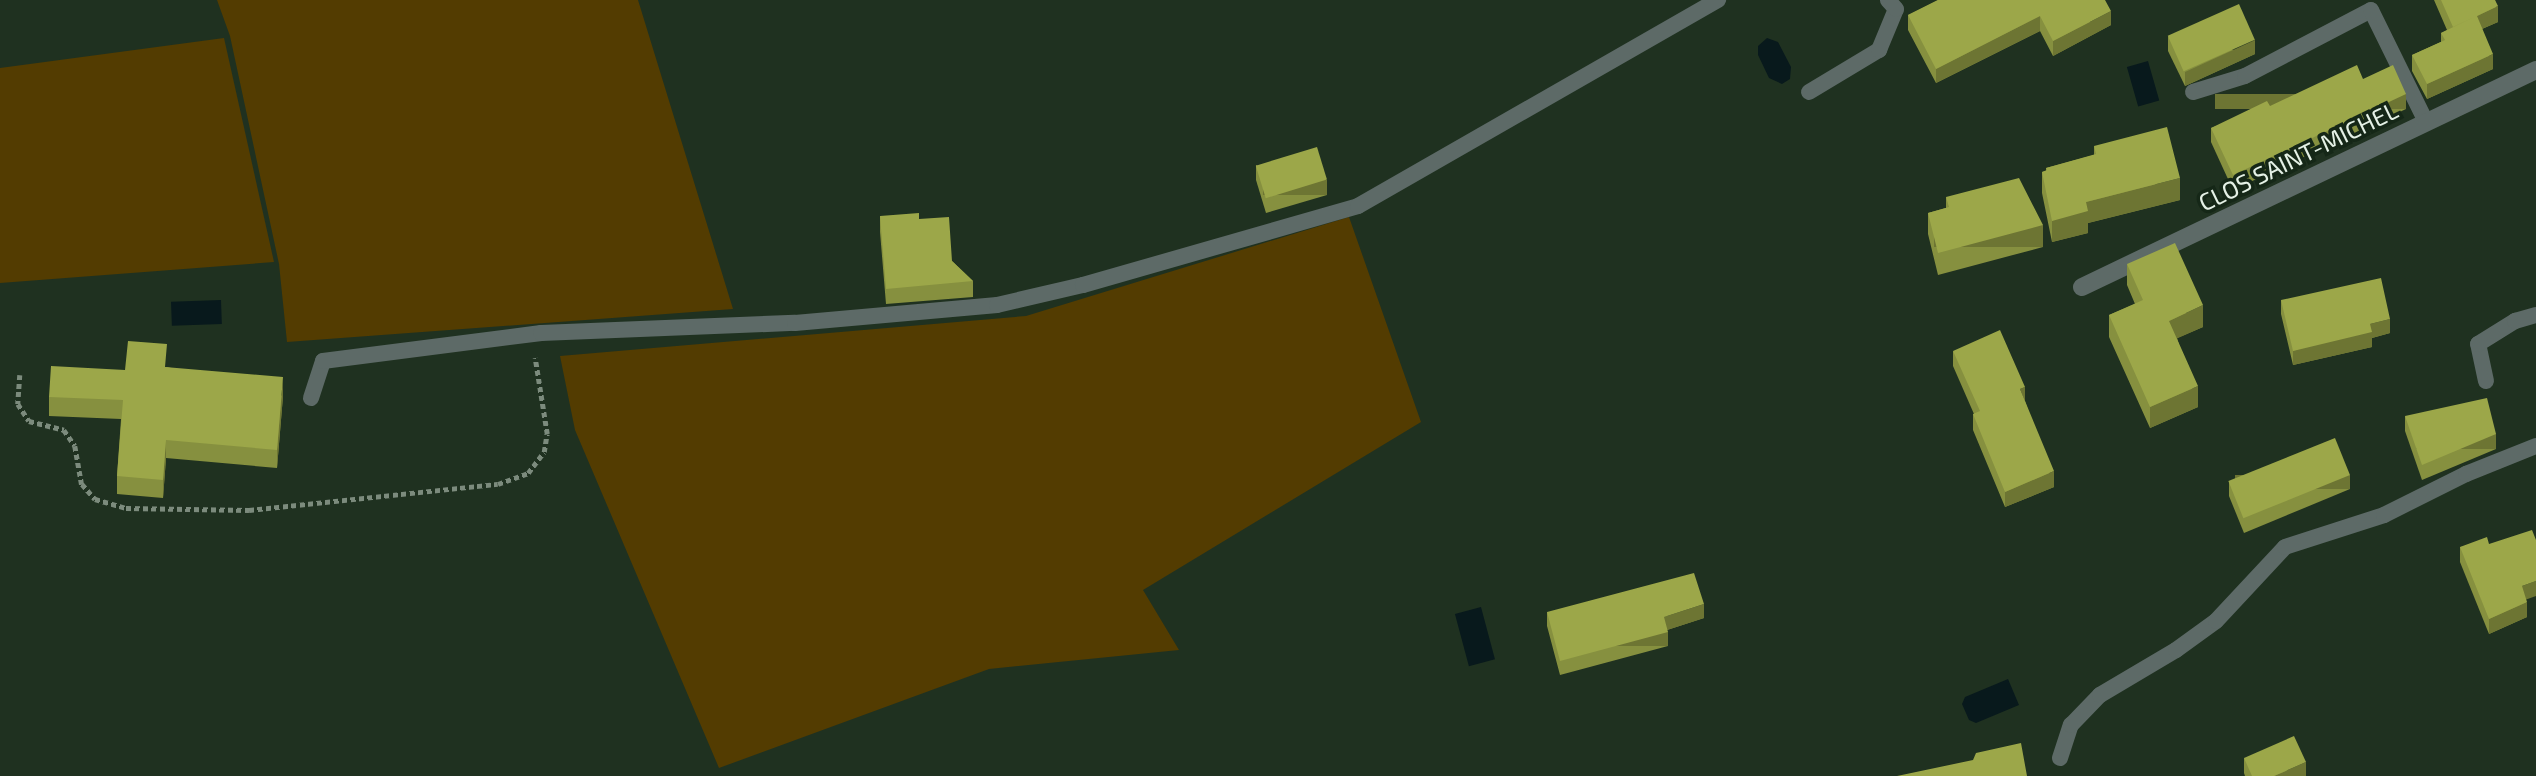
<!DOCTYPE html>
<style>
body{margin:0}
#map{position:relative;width:2536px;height:776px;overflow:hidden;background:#1f3120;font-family:"Exo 2",sans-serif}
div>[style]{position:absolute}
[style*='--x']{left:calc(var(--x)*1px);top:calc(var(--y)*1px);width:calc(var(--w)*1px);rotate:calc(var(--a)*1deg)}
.green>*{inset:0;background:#533c01}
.water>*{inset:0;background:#08191c;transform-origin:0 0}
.path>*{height:4.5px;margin-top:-2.25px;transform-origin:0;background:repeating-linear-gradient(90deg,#7c8b7d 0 5px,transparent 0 8.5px)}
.service>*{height:16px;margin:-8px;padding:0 8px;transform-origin:8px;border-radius:8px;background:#5d6a67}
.minor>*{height:18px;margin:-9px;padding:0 9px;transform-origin:9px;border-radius:9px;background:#5d6a67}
.wall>*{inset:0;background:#86903f}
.shaded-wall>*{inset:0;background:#6d7533;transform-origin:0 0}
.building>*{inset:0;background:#9ca749;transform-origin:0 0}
span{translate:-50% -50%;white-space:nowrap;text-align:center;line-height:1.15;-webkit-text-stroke:7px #152717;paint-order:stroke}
.street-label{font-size:24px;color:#e5f1e6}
</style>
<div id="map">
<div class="green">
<i style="clip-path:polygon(217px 0,638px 0,733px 309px,287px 342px,279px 264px,230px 36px)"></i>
<i style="clip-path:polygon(224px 38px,274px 262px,0 283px,0 68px)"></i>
<i style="clip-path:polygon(1349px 217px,1421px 422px,1143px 590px,1179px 650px,989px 669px,719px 768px,575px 430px,560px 356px,1026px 316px)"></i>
</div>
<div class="water">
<i style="clip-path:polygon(1767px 38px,1778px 42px,1791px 67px,1790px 79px,1782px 84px,1769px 78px,1758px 55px,1758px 46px)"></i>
<i style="left:2148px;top:61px;width:41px;height:22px;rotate:74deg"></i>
<i style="left:221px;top:300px;width:24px;height:50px;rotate:88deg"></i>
<i style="left:1481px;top:607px;width:54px;height:27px;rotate:75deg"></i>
<i style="clip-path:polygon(2008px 679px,2019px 705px,1976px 723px,1969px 720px,1962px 704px,1965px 697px)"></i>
</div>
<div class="path">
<i style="--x:20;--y:375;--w:29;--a:94"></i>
<i style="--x:18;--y:404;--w:20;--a:57"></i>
<i style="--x:29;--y:421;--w:36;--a:14"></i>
<i style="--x:64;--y:430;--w:19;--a:55"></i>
<i style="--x:75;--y:446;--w:39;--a:80"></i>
<i style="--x:82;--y:484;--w:20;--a:49"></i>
<i style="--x:95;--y:499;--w:32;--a:16"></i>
<i style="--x:126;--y:508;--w:123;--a:0.9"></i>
<i style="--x:249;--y:510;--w:250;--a:-6"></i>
<i style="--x:498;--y:484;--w:32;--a:-20"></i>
<i style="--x:528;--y:473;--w:26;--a:-53"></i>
<i style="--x:544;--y:452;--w:18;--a:-81"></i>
<i style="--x:547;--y:434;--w:77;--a:-99"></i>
</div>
<div class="service">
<i style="--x:1809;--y:92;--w:82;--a:-31"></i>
<i style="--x:1879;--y:50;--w:44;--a:-67.5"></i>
<i style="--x:1896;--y:9;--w:12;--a:-132"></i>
<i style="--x:2193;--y:92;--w:54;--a:-17.1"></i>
<i style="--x:2245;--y:76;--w:142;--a:-27.6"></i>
<i style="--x:2371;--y:10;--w:125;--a:63.8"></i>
<i style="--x:2486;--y:381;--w:38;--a:-102"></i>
<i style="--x:2478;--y:344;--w:44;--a:-31.9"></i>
<i style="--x:2515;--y:321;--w:22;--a:-16"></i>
<i style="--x:311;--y:398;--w:39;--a:-72"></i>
<i style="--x:323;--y:361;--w:220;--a:-7.3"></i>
<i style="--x:541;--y:333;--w:254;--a:-2.3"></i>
<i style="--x:795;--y:323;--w:203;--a:-5.1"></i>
<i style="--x:997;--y:305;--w:88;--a:-13.1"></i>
<i style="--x:1083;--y:285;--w:286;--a:-16"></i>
<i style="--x:1358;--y:206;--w:415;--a:-29.8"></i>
<i style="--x:2060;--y:758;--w:35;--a:-72"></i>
<i style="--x:2071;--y:725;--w:42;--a:-46"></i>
<i style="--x:2100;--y:695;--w:88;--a:-30.6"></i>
<i style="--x:2176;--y:650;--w:49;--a:-35.9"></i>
<i style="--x:2216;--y:621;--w:101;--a:-47"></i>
<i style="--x:2285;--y:547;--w:104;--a:-17.9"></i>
<i style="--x:2384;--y:515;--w:92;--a:-26.6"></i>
<i style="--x:2466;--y:474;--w:75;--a:-21.8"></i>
</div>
<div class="minor">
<i style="--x:2082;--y:287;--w:503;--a:-25.55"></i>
</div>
<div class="wall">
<i style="clip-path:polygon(1938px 0,2111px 25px,2053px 56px,2040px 31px,1936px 83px,1908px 30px,1908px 15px)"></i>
<i style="clip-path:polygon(2434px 0,2495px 0,2498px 22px,2482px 29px,2493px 69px,2427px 99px,2412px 71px,2412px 55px,2441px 42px,2441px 33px,2447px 30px)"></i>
<i style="clip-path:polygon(2168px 37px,2255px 54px,2185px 86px,2168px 51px)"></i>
<i style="clip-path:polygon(2363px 79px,2406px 109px,2233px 190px,2211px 142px,2211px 128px,2270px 106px)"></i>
<i style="clip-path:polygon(2094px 146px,2180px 200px,2088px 223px,2088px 233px,2052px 242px,2042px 193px,2042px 172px,2046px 171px,2046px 168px,2094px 155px)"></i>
<i style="clip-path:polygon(1256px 165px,1327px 195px,1266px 213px,1256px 180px)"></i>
<i style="clip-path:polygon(1946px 197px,2043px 247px,1938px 275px,1928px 234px,1928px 213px,1946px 208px)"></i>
<i style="clip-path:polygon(880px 216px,919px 219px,952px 261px,973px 281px,973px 297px,886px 304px,880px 232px)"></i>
<i style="clip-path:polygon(2127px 264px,2203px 327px,2177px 338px,2198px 407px,2150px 428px,2109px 337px,2109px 315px,2135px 304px,2127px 285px)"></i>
<i style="clip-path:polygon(2281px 300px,2390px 333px,2372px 338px,2372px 347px,2293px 365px,2281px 314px)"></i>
<i style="clip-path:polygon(1953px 351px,2025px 401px,2054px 487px,2005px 507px,1973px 430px,1973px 414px,1974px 414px,1953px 366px)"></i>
<i style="clip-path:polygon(167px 367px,283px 396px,277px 468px,166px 458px,163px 498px,117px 494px,117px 476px,121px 419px,49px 416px,49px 397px,125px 370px)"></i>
<i style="clip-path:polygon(2405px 416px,2496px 449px,2422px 480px,2405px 431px)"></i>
<i style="clip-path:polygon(2229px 482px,2350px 489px,2244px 533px,2229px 496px)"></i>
<i style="clip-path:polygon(2489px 544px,2526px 599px,2527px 617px,2489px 634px,2460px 562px,2460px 547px)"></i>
<i style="clip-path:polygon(1547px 612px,1704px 618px,1667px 630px,1668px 646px,1560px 675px,1547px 626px)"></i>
<i style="clip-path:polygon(2244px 758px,2306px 776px,2245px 776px,2244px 773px)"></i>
</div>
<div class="shaded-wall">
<i style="clip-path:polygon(2498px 6px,2498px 22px,2477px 31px,2477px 16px)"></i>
<i style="clip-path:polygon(2111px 11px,2111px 25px,2053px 56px,2053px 41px)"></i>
<i style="clip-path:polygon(2040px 16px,2040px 31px,1936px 83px,1936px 69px)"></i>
<i style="clip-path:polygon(2255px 40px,2255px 54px,2185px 86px,2185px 72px)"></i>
<i style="clip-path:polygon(2493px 54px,2493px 69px,2427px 99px,2427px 84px)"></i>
<i style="left:2406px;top:94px;width:15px;height:191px;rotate:90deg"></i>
<i style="clip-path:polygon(2180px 178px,2180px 200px,2088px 223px,2088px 233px,2052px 242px,2052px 221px,2086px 202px)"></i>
<i style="left:1327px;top:180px;width:15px;height:64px;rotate:90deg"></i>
<i style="left:2043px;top:225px;width:22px;height:109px;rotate:90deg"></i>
<i style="clip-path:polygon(2203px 305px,2203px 327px,2169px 342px,2169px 321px)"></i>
<i style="clip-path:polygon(2390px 319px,2390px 333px,2372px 338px,2372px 347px,2293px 365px,2293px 351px,2370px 324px)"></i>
<i style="clip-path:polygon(283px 377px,283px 396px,277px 468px,277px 450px)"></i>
<i style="clip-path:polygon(2198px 386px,2198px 407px,2150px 428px,2150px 407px)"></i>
<i style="clip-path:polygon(2025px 387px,2025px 402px,2020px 389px)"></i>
<i style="left:2496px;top:434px;width:15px;height:80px;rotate:90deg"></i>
<i style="clip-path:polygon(166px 440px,166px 458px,163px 498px,163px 480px)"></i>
<i style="clip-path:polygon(2054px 471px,2054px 487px,2005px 507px,2005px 492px)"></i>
<i style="left:2350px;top:475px;width:14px;height:115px;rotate:90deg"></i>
<i style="clip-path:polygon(2536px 581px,2536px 596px,2522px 601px,2522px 586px)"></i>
<i style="clip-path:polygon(2527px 602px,2527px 617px,2489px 634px,2489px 619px)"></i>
<i style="clip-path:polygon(1704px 604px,1704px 618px,1664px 631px,1664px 617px)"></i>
<i style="left:1668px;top:632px;width:14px;height:112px;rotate:90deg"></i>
<i style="clip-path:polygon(2306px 762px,2306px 776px,2274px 776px)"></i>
</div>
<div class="building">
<i style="clip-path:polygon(1938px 0,2105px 0,2111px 11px,2053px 41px,2040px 16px,1936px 69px,1908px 15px)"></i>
<i style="clip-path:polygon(2441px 0,2495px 0,2498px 6px,2477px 16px,2493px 54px,2427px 84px,2412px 55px,2445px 40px,2441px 33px,2474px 17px,2453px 27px)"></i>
<i style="left:2239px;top:4px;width:39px;height:78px;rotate:66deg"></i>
<i style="clip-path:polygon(2357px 65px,2363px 79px,2393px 65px,2406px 94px,2233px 175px,2211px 128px,2267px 101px,2270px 106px)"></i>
<i style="clip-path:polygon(2167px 127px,2180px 178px,2086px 202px,2088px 211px,2052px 221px,2042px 172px,2047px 170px,2046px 168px,2096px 154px,2094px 146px)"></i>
<i style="left:1317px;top:147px;width:34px;height:64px;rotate:73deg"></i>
<i style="clip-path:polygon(2019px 178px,2043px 225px,1938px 253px,1928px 213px,1949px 207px,1946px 197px)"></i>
<i style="clip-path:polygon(919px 213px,919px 219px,949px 217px,952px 261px,973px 281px,886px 289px,880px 216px)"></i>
<i style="clip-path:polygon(2175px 243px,2203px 305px,2169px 321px,2198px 386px,2150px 407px,2109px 315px,2143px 300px,2127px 264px)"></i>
<i style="clip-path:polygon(2381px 278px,2390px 319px,2370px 324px,2372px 332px,2293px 351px,2281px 300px)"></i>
<i style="clip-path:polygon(2000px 330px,2025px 387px,2020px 389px,2054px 471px,2005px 492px,1973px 414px,1980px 411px,1953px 351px)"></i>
<i style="clip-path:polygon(128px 341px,167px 344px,165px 367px,283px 377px,277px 450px,166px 440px,163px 480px,117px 476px,123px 400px,49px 397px,51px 366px,125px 370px)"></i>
<i style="clip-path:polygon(2487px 398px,2496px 434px,2422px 465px,2405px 416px)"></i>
<i style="left:2335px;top:438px;width:40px;height:115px;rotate:68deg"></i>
<i style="clip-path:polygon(2532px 530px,2536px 540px,2536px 581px,2522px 586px,2527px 602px,2489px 619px,2460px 547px,2487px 537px,2489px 544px)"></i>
<i style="clip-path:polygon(1694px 573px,1704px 604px,1664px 617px,1668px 632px,1560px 661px,1547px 612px)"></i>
<i style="clip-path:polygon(2294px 736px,2306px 762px,2274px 776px,2252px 776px,2244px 758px)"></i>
<i style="clip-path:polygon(2021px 743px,2027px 776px,1897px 776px,1973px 760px,1976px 753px)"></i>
</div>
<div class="street-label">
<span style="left:2298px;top:156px;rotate:-26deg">CLOS SAINT-MICHEL</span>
</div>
</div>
